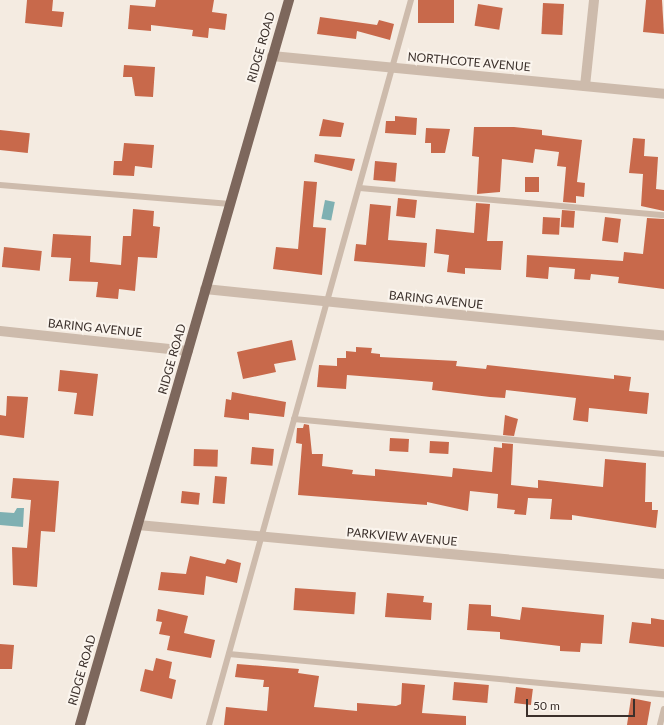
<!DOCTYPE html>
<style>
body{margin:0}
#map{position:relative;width:664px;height:725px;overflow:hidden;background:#f4ebe1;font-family:Lato,sans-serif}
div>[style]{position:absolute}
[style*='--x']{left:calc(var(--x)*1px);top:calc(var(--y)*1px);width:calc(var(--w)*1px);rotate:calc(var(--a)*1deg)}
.water>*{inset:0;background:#7fb0b2;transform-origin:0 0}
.building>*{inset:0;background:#c8694b;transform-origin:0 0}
.service>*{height:5.5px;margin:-2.75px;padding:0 2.75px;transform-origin:2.75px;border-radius:2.75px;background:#cdbbac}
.minor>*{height:10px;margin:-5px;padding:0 5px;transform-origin:5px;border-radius:5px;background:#cdbbac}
.primary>*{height:10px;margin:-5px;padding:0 5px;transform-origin:5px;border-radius:5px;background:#7d675c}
span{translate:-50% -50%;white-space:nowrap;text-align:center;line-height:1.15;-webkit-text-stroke:4px #fbf5ee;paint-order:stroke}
.street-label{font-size:12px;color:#3b302b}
.scale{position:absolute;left:526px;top:699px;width:109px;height:18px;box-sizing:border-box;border:2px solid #3b302b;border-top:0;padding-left:5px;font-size:12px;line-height:14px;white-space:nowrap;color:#3b302b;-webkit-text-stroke:3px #fbf5ee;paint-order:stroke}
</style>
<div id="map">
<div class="water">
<i style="left:325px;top:200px;width:10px;height:19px;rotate:11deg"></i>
<i style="clip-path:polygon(17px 508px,24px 508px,23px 527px,0 525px,0 512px,14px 513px)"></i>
</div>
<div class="building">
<i style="clip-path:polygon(27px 0,53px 0,52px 11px,64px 12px,62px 27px,25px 23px)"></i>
<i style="clip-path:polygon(156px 0,214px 0,212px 12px,227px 14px,225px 30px,209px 28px,208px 38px,192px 36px,193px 30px,151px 25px,151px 31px,128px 29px,130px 5px,155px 7px)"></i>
<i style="left:418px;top:0;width:36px;height:23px"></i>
<i style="clip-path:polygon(646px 0,662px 0,664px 34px,643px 32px)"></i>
<i style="left:543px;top:3px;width:21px;height:31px;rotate:3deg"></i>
<i style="left:478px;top:4px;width:25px;height:22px;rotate:9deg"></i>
<i style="clip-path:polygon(320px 17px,377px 25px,379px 20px,394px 24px,390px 40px,357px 31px,356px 39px,317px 34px)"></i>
<i style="clip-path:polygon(124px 65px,155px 67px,153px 97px,135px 96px,132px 77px,123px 77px)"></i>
<i style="clip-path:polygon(395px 116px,417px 118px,416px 135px,385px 133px,386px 121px,395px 121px)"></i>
<i style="clip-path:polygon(323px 119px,344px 123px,341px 137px,319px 136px)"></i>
<i style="clip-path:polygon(474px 127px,514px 127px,542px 130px,542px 135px,582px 140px,577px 182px,585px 183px,584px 197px,576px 196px,576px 203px,563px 202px,566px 167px,557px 166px,559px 152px,535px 149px,533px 163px,502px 159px,500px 192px,477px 194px,479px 157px,472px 156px)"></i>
<i style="clip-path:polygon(426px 128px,450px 129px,445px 153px,431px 153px,431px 143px,425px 143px)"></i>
<i style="left:0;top:130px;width:30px;height:20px;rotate:6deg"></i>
<i style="clip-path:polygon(633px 138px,645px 139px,644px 156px,658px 157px,656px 189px,664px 190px,664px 211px,641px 206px,643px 174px,629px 173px)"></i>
<i style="clip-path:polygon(124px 143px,154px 145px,152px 168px,135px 166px,134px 176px,113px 175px,114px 161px,122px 161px)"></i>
<i style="clip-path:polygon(315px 154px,355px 159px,352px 171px,314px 162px)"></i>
<i style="left:375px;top:161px;width:22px;height:19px;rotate:5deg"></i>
<i style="left:525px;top:177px;width:14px;height:15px"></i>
<i style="clip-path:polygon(304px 181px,317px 182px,313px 227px,326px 228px,322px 275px,273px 269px,276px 247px,298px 249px)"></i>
<i style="left:398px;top:198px;width:19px;height:18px;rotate:6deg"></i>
<i style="clip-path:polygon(476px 203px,490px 204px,487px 241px,503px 241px,501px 270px,465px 268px,465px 274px,447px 272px,449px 255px,434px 253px,436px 229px,474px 233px)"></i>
<i style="clip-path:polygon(370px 204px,391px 206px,388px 240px,427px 243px,425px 267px,354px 261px,356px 244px,366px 245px)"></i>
<i style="clip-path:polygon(133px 209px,154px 211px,153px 226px,160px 227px,157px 258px,138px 257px,135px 291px,119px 289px,118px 299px,96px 297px,98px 282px,69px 281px,71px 258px,51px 257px,53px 234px,91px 236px,90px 262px,121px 265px,123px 236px,131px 236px)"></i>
<i style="left:562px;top:210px;width:13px;height:17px;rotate:4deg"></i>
<i style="left:543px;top:217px;width:17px;height:17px;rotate:3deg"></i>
<i style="left:605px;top:217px;width:16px;height:24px;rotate:7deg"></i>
<i style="clip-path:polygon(647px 218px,664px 219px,664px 289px,618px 283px,619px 277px,591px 274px,590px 280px,574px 279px,575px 269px,549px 267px,548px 279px,526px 277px,527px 255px,623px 261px,624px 252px,643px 254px)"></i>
<i style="left:4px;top:247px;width:38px;height:20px;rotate:6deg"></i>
<i style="clip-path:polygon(292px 340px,296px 360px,274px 364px,276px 372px,243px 379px,237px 352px)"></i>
<i style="clip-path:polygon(356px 347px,372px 348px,371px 353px,380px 354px,380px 357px,457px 361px,456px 366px,486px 369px,487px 365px,614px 379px,614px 375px,631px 377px,629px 391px,649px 393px,647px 414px,589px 408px,588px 422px,573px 420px,576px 398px,506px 390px,505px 398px,490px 397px,432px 390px,433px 382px,398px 379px,347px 375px,346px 389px,317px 387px,319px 365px,337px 366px,337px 358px,346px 358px,346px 351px,356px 352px)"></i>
<i style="clip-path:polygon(60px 370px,98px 374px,93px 416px,74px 414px,77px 393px,58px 391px)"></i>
<i style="clip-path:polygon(232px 392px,286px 402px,284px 417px,249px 413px,249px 420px,224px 417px,226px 399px,231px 400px)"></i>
<i style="clip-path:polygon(7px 396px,28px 397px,24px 438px,0 435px,0 415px,6px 416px)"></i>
<i style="clip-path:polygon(505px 415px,518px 419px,514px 436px,503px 435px)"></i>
<i style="clip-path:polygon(304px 424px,309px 425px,312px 454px,323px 454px,322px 466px,353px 470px,352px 474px,375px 476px,375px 469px,452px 477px,453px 468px,492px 472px,494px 447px,502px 448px,502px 443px,513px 444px,511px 485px,538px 488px,538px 480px,603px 487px,605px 459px,646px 463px,645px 502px,652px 502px,652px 510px,658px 510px,656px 528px,572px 515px,572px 520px,550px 519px,552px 499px,528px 498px,526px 515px,514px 514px,515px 510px,497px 508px,498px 494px,470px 491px,468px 511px,427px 502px,427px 505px,298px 495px,302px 444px,296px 443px,297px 428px,303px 428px)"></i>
<i style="left:390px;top:438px;width:19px;height:13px;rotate:3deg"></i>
<i style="left:430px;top:441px;width:19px;height:12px;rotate:3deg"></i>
<i style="left:252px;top:447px;width:22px;height:17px;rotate:5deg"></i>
<i style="left:194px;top:449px;width:24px;height:17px;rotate:2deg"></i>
<i style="left:215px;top:476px;width:12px;height:27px;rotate:5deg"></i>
<i style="clip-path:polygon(13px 478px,59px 481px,55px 532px,41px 531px,37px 587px,13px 585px,12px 547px,27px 548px,31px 500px,11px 498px)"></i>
<i style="left:182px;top:491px;width:18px;height:12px;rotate:6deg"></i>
<i style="clip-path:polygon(190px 556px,225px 564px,227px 559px,241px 563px,237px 583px,206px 576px,204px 595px,158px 590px,161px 572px,186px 574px)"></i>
<i style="left:295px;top:588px;width:61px;height:22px;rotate:4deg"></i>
<i style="clip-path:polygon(387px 593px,424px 596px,423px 602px,432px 603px,431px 620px,385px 617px)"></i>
<i style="clip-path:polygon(469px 604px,491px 605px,491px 616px,520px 620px,522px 607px,604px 615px,602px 644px,581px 643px,580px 652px,560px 651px,560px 646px,500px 639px,500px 632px,467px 630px)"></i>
<i style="clip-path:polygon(158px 609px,188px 616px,184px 633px,215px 640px,211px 658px,167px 650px,170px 636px,159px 634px,162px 622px,156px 621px)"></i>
<i style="clip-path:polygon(651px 618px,664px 620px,664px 647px,629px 643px,632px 622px,651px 624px)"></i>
<i style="clip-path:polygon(0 644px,14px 645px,12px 669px,0 669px)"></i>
<i style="clip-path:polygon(156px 658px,172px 662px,169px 678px,176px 680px,172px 699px,140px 691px,145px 669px,153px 671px)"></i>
<i style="clip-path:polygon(237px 664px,299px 669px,298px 673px,319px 676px,314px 707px,326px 708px,357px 711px,357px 703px,396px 706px,401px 704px,402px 683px,425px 685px,422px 713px,466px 716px,466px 725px,224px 725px,226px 707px,267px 711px,269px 687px,263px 687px,264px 680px,235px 677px)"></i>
<i style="left:454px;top:682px;width:35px;height:18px;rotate:5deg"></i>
<i style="left:516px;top:687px;width:17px;height:16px;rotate:7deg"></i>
<i style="clip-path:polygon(631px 698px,651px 702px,647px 725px,627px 725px)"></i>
</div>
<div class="service">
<i style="--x:0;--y:185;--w:231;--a:4.7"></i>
<i style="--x:360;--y:188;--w:305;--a:5.1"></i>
<i style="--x:294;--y:419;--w:372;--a:5.4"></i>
<i style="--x:229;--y:654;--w:437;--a:5.3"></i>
<i style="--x:209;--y:725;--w:753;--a:-74.43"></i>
<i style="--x:660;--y:725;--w:16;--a:-76"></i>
</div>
<div class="minor">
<i style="--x:272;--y:56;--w:394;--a:5.5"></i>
<i style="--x:585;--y:86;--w:86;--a:-84"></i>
<i style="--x:205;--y:289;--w:461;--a:5.8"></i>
<i style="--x:0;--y:331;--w:189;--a:6.1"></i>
<i style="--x:138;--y:525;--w:528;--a:5.32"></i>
</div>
<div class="primary">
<i style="--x:80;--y:725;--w:755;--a:-73.92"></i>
</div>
<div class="street-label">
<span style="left:261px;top:47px;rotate:-74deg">RIDGE ROAD</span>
<span style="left:469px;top:62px;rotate:5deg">NORTHCOTE AVENUE</span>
<span style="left:436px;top:300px;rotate:6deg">BARING AVENUE</span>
<span style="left:95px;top:328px;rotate:6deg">BARING AVENUE</span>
<span style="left:172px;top:359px;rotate:-74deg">RIDGE ROAD</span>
<span style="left:402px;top:537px;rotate:5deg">PARKVIEW AVENUE</span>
<span style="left:82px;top:670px;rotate:-74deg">RIDGE ROAD</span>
</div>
<div class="scale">50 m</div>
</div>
